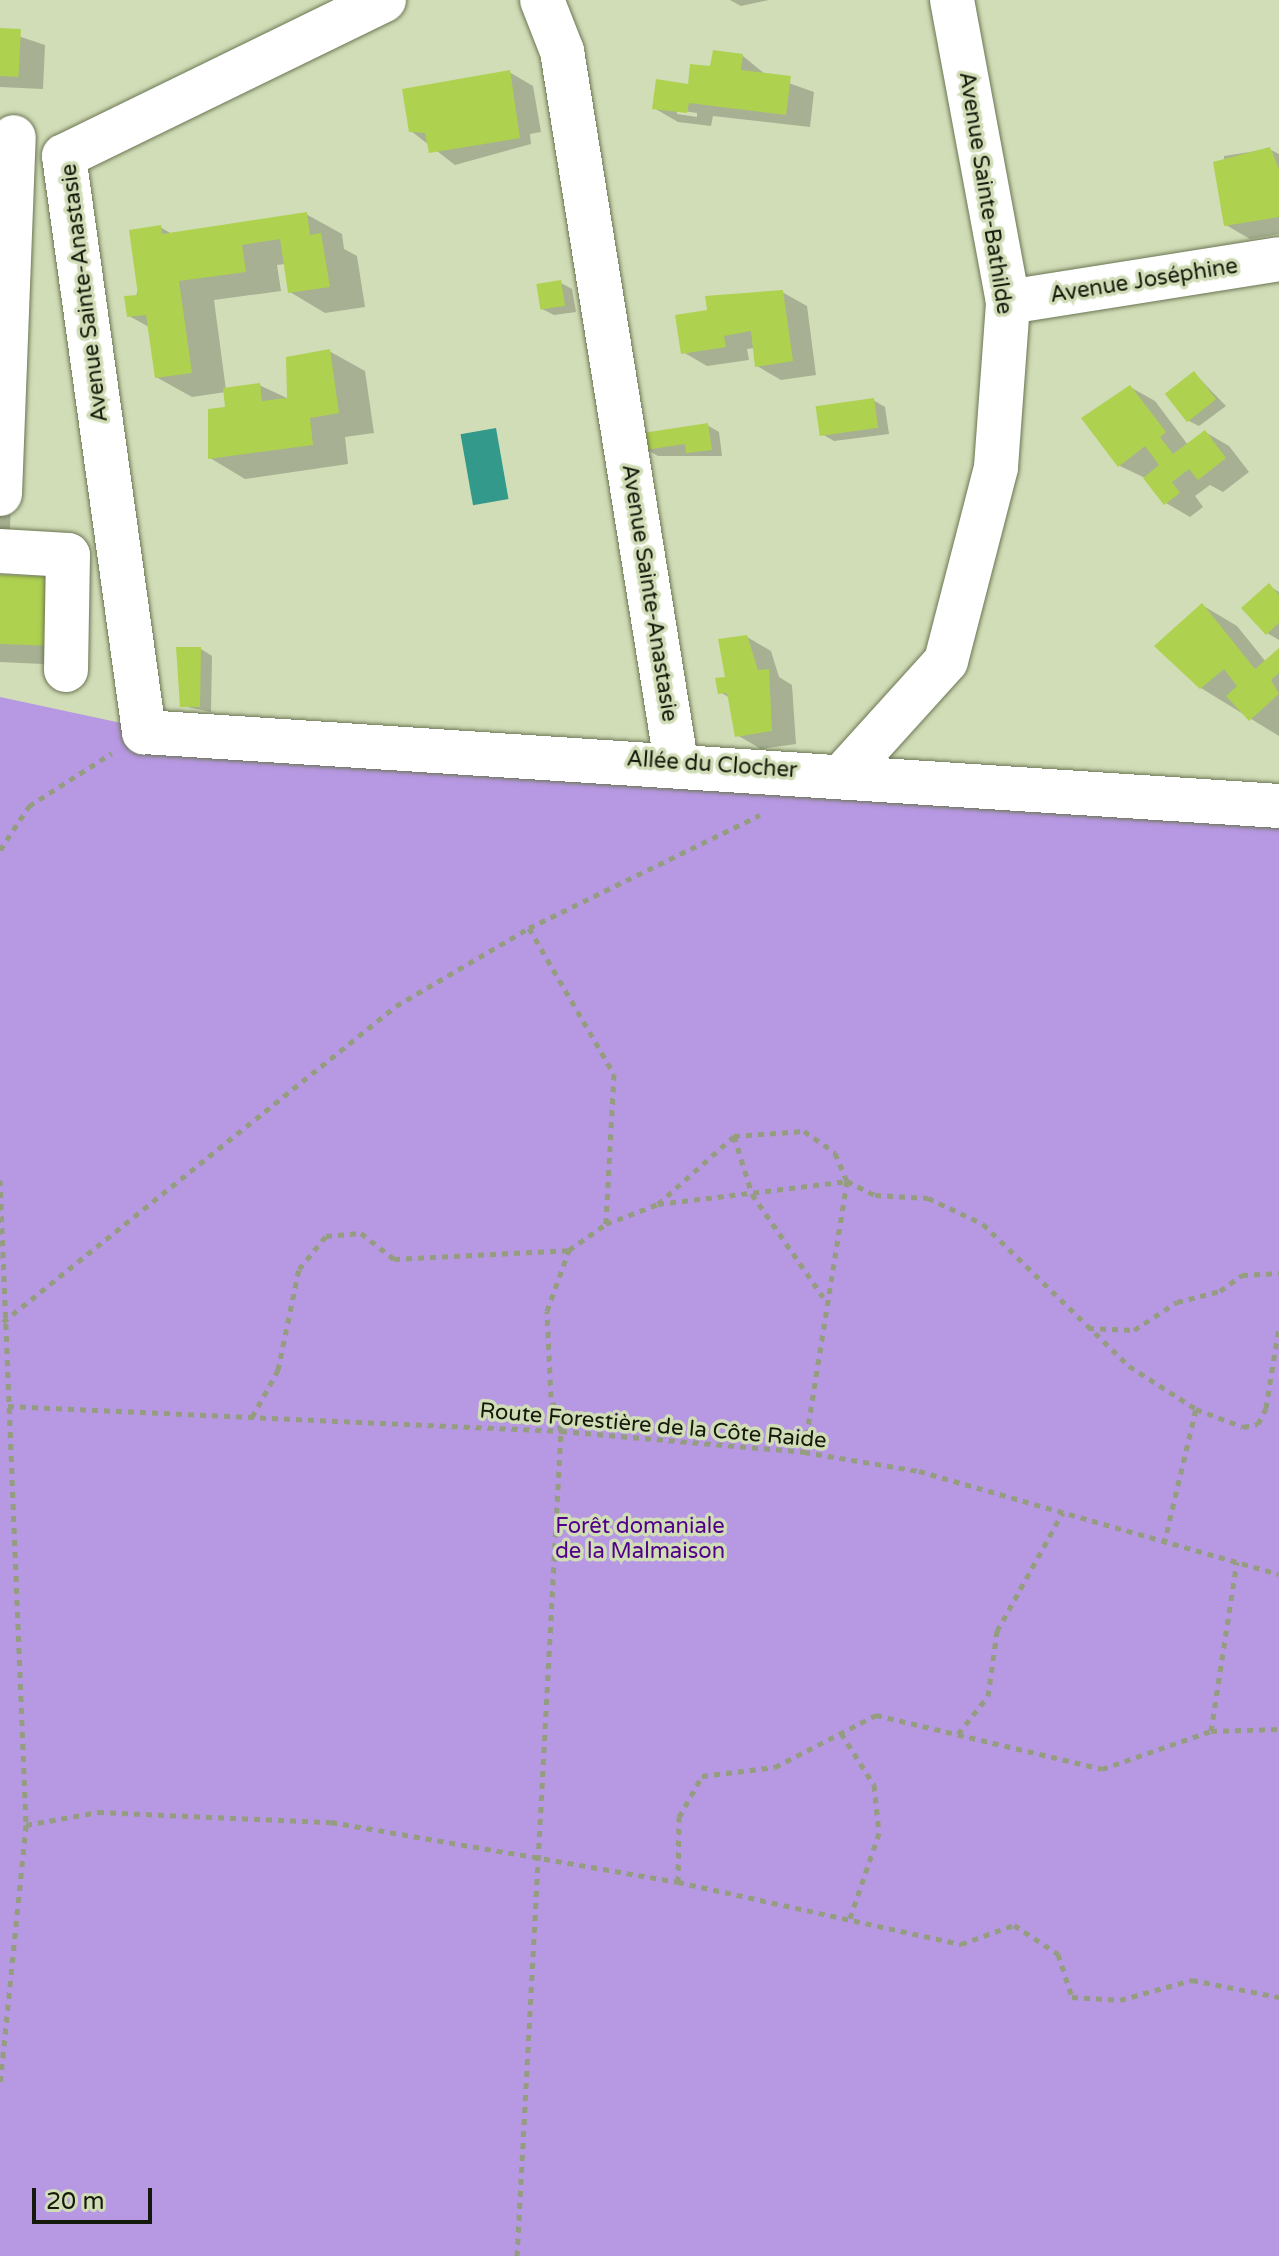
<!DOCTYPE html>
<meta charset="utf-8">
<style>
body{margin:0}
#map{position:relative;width:1279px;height:2256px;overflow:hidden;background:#d1ddb7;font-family:"Varela Round",sans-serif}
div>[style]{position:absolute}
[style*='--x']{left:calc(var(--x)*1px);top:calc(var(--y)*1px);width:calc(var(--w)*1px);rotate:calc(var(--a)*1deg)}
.green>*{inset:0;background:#b798e3}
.water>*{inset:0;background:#32998b;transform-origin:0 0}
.shadow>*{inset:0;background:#0003}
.building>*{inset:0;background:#afd150;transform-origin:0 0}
.path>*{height:5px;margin-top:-2.5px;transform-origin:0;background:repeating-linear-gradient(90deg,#949d7f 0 6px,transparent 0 12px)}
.roads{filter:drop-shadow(0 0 2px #6b7653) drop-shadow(0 0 2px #6b7653)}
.minor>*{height:44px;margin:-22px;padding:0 22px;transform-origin:22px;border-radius:22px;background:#fff}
span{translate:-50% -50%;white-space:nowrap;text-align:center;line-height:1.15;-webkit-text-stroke:7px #d1ddb7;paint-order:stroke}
.street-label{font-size:22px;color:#15190b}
.park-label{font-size:22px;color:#51008a}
.scale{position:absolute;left:32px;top:2188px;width:120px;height:36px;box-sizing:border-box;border:4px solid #15190b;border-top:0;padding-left:10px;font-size:24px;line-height:28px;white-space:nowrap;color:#15190b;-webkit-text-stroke:6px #d1ddb7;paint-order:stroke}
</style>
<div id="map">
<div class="green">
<i style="clip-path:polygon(0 697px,126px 724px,1279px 822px,1279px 2256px,0 2256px)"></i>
</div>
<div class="water">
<i style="left:496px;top:428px;width:72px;height:36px;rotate:80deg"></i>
</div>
<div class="shadow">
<i style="clip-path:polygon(730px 0,769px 0,741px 6px)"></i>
<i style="clip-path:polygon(0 30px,45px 45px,43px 89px,0 87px)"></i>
<i style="clip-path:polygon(evenodd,743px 56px,766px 75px,814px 92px,810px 127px,713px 116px,711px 126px,678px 122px,654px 108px,743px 56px,677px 110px,697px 113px,697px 117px,677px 114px,677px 110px)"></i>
<i style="clip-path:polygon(509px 72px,533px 86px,541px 132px,530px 134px,531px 144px,455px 165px,411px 131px)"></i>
<i style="clip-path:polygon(0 140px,29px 157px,9px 545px,0 545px)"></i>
<i style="clip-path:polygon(1269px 149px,1279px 154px,1279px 234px,1250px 239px,1226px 225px,1224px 156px)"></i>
<i style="clip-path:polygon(306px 214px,342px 234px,344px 249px,357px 256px,365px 307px,325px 313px,290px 292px,285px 264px,277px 265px,281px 291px,214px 300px,226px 390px,259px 385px,289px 399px,329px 351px,365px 371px,374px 433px,345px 437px,348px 464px,245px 479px,210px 458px,228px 408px,226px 392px,192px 397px,156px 377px,149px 327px,129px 316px,160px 227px,172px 234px)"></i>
<i style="clip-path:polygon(561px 283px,572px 289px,576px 312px,554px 315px,542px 309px)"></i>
<i style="clip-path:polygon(782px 292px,807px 306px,816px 375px,781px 380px,757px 366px,755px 348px,747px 349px,749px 360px,707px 366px,683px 352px,710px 311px)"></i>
<i style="clip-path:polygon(1194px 373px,1226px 406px,1199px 426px,1187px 420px)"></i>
<i style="clip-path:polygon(1130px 387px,1155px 401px,1188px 445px,1205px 432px,1229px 446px,1249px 472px,1223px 492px,1210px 485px,1195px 496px,1203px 507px,1190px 517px,1166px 503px,1145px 478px,1120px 466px,1084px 418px)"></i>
<i style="clip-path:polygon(873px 400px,885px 407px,889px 434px,834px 441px,822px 434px)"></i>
<i style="clip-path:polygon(707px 425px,719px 432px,722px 456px,658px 456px,646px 449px)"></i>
<i style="clip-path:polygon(0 577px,85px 666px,0 662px)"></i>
<i style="clip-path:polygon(1269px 586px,1279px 592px,1279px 640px,1267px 633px)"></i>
<i style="clip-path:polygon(1202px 605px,1237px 626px,1266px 662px,1279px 650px,1279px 736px,1201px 688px)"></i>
<i style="clip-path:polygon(747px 637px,771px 651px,779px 677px,792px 685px,796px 744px,761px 749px,737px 735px,730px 698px,720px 692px)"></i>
<i style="clip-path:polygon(201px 649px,212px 656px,211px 712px,182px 706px)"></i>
</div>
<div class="building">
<i style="left:0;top:28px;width:21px;height:48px;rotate:3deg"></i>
<i style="clip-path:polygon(713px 50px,743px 54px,741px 70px,791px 76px,786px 115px,689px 103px,687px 113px,652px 109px,656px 79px,688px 84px,690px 64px,710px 66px)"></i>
<i style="clip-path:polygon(510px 70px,520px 138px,429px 153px,425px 133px,409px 132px,402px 89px)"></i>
<i style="clip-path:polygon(1270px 147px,1279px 169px,1279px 217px,1224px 226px,1213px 162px)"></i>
<i style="clip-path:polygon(307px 212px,310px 235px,321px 233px,330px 287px,288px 293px,280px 239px,242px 245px,246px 272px,179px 281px,192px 373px,155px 378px,146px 315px,127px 317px,124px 296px,138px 295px,129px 230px,161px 225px,162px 234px)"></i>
<i style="left:561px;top:280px;width:26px;height:25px;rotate:81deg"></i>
<i style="clip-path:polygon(783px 290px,793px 361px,755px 367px,751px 331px,724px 336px,726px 347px,681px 354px,675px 315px,707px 310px,705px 296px)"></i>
<i style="clip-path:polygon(330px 349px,339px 413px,310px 418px,313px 445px,208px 459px,208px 409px,225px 407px,223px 388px,260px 383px,262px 401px,287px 398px,286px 357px)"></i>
<i style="left:1194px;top:371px;width:36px;height:37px;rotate:52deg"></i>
<i style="clip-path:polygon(1130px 385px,1166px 432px,1160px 437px,1173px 454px,1205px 430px,1226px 458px,1198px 480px,1189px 469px,1172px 482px,1180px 493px,1164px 505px,1143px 478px,1159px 465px,1145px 446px,1118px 467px,1081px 418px)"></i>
<i style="left:874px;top:398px;width:30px;height:59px;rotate:82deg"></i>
<i style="clip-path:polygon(708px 423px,712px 450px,686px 453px,685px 444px,645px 450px,636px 434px)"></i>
<i style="left:0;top:575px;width:53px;height:69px;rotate:2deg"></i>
<i style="clip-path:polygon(1269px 583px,1279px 595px,1279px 623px,1266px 635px,1241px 608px)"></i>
<i style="clip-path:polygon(1202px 603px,1255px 669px,1279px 648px,1279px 673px,1271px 680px,1279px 694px,1249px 721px,1226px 696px,1237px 686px,1224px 669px,1200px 689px,1154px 646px)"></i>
<i style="clip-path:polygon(747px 635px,758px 670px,769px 669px,772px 731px,735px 737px,727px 693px,718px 694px,715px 678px,725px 677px,718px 639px)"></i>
<i style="clip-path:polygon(176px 647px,201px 647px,200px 707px,180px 707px)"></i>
</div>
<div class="path">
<i style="--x:0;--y:850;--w:53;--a:-56.6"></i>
<i style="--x:29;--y:806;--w:98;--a:-32.6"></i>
<i style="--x:529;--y:928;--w:169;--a:59.8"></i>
<i style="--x:614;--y:1074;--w:150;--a:93.1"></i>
<i style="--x:734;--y:1136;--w:61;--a:72.8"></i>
<i style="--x:752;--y:1194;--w:125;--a:55.4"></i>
<i style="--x:0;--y:1180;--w:646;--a:87.69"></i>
<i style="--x:26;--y:1825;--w:262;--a:95.7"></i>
<i style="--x:658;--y:1204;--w:102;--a:-41.8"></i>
<i style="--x:734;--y:1136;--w:70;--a:-4.1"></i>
<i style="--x:804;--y:1131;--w:38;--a:35"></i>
<i style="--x:835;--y:1153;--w:30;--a:67"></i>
<i style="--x:847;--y:1181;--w:274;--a:99"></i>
<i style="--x:3;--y:1322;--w:504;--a:-38.8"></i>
<i style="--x:396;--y:1006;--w:154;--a:-30.4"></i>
<i style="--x:529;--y:928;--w:257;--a:-26.1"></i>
<i style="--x:1088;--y:1328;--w:46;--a:2.5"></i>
<i style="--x:1134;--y:1330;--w:51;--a:-33.1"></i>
<i style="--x:1177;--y:1302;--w:44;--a:-14.3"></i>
<i style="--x:1220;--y:1291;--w:27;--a:-36"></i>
<i style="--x:1242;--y:1275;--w:37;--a:-3"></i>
<i style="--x:8;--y:1406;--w:554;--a:2.59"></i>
<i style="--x:561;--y:1431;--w:244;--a:4.9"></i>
<i style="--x:804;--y:1452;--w:117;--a:9.4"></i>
<i style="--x:919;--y:1471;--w:374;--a:16"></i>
<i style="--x:252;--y:1417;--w:54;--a:-61"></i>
<i style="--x:278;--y:1370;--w:103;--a:-78.3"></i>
<i style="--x:299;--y:1269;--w:43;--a:-50.7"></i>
<i style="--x:326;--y:1236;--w:35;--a:-5"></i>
<i style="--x:361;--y:1233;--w:42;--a:38.2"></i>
<i style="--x:394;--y:1259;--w:175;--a:-2.9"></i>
<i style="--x:1164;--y:1544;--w:139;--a:-76.7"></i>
<i style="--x:1211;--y:1731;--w:171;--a:-81.3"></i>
<i style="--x:841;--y:1733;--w:62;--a:57.6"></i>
<i style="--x:874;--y:1785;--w:48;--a:84.1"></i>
<i style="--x:879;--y:1833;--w:93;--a:108.8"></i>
<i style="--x:958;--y:1734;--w:48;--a:-51.7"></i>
<i style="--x:988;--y:1696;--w:66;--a:-82.1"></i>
<i style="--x:997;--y:1631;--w:136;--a:-61"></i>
<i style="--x:26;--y:1825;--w:73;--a:-10.2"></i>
<i style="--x:98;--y:1812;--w:233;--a:2.5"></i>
<i style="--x:331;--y:1822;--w:352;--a:9.8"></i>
<i style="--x:678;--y:1882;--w:290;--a:12.4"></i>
<i style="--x:961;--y:1944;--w:56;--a:-19.7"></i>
<i style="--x:1014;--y:1925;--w:53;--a:33.4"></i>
<i style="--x:1058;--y:1954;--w:45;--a:72"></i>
<i style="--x:1072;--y:1997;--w:48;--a:3.6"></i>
<i style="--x:1120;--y:2000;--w:75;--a:-15.5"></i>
<i style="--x:1192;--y:1980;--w:89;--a:11.1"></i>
<i style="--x:678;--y:1882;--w:65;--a:-89.1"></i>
<i style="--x:679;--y:1817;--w:47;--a:-60.7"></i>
<i style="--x:702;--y:1776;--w:74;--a:-7"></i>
<i style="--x:775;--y:1767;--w:114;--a:-27.2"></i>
<i style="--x:876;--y:1715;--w:232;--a:13.4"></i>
<i style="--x:1102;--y:1769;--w:115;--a:-19.2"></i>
<i style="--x:1211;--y:1731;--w:68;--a:-1.7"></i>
<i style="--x:517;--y:2256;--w:826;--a:-86.95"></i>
<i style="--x:561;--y:1431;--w:35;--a:-106"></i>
<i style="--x:551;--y:1397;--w:86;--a:-92.7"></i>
<i style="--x:547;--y:1311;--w:65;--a:-70.2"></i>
<i style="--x:569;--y:1250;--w:45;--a:-35.1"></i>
<i style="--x:606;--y:1224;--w:56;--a:-21"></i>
<i style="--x:658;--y:1204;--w:190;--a:-6.9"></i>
<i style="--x:847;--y:1181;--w:31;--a:27"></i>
<i style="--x:875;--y:1195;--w:53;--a:3.2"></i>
<i style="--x:928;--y:1198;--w:61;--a:25.3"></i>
<i style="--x:983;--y:1224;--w:204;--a:44.2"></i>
<i style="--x:1129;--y:1366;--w:80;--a:32.7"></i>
<i style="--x:1196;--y:1409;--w:50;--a:21"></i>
<i style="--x:1243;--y:1427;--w:15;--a:-11"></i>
<i style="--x:1258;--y:1424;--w:18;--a:-63"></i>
<i style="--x:1266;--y:1408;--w:82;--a:-80.9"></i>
</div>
<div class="roads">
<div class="minor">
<i style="--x:384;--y:0;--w:356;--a:154"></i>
<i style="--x:64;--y:156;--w:582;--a:82.09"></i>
<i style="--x:144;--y:732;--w:1137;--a:3.73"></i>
<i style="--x:542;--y:0;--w:55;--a:68.6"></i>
<i style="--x:562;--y:51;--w:720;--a:80.89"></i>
<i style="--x:1008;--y:302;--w:274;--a:-9"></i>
<i style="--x:0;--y:494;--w:357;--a:-87.8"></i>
<i style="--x:0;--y:551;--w:68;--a:3.4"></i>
<i style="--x:68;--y:555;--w:115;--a:91"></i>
<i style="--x:844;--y:774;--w:152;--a:-47.9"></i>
<i style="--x:946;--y:661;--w:200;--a:-75.5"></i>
<i style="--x:996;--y:467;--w:165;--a:-85.8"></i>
<i style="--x:1008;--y:302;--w:307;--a:-100.5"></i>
</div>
</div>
<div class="street-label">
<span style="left:985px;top:193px;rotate:81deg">Avenue Sainte-Bathilde</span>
<span style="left:1144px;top:281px;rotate:-9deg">Avenue Joséphine</span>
<span style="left:85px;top:293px;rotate:-97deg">Avenue Sainte-Anastasie</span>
<span style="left:649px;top:593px;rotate:81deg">Avenue Sainte-Anastasie</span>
<span style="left:712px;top:765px;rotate:4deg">Allée du Clocher</span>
<span style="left:653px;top:1426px;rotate:5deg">Route Forestière de la Côte Raide</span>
</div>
<div class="park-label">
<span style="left:640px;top:1539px">Forêt domaniale<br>de la Malmaison</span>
</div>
<div class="scale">20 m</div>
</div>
